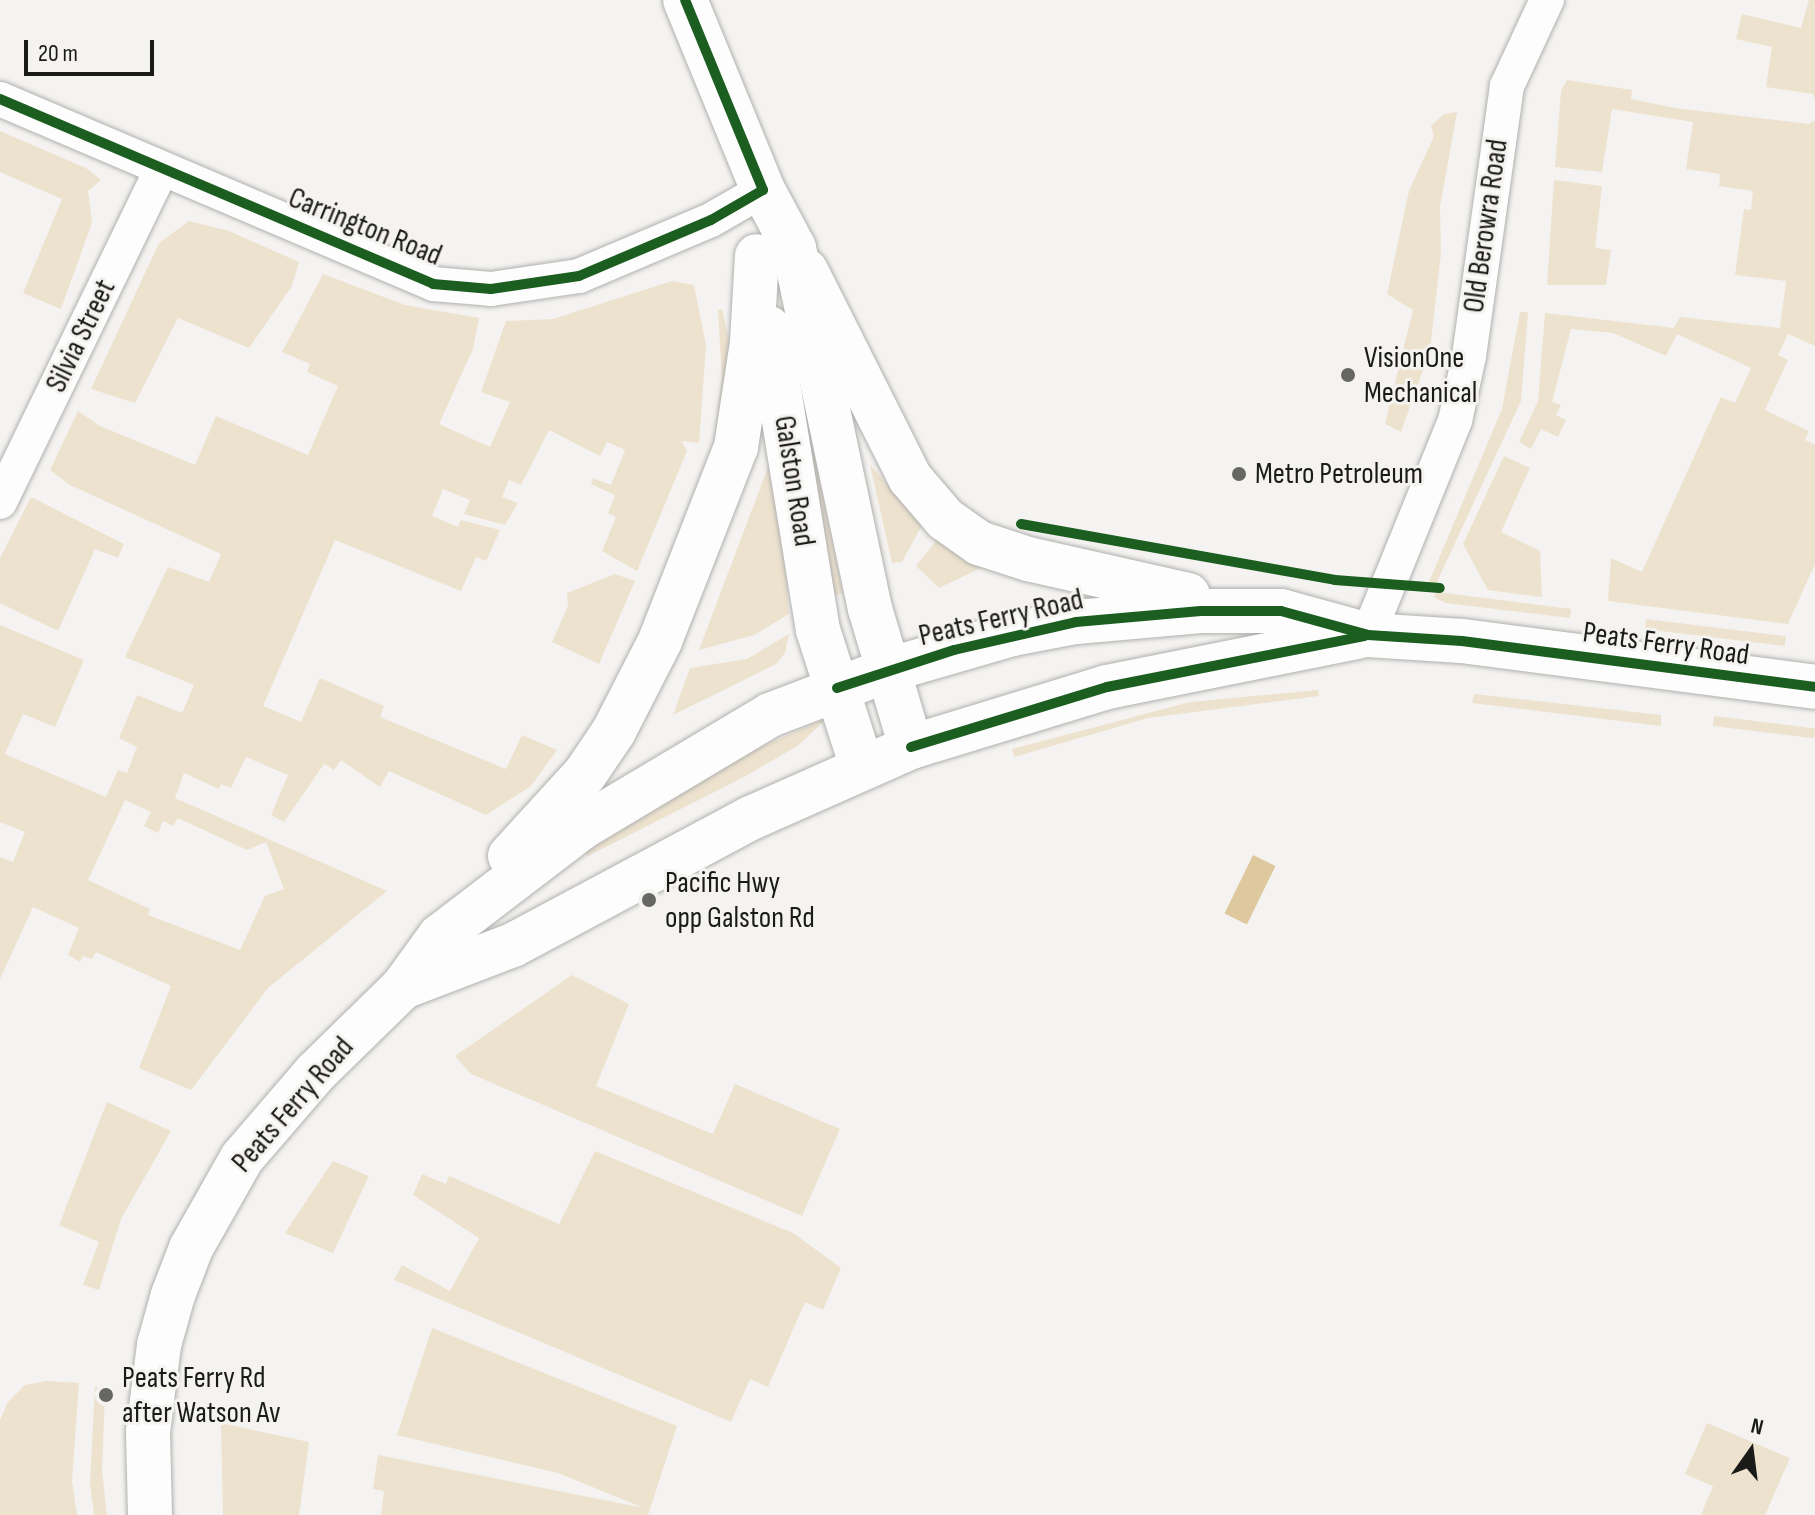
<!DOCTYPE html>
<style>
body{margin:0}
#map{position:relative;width:1815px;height:1515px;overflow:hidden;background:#f4f3f1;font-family:"Sofia Sans Condensed",sans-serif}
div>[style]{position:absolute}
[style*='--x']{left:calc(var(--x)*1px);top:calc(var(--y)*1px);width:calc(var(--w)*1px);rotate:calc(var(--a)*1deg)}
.green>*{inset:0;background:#ede2ce;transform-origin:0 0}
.water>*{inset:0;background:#dec89e;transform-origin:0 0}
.roads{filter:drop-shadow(0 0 2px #b0b0ae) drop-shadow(0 0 2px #b0b0ae)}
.street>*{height:34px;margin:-17px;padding:0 17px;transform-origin:17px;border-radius:17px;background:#fdfdfd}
.secondary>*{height:44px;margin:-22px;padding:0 22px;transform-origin:22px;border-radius:22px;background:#fdfdfd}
.primary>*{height:44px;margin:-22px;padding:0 22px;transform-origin:22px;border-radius:22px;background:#fdfdfd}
.cycleway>*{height:10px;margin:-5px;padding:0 5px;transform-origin:5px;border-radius:5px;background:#1b5e20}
.dots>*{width:22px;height:22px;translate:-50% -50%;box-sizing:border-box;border:4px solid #f5f3f0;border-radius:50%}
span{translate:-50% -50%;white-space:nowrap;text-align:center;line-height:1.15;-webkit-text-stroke:6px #f5f3f0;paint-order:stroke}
.street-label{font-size:30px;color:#1a1a19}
.poi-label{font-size:30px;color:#1a1a19}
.left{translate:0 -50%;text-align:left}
.north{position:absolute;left:1711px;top:1411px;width:80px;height:80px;-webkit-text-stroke:6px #f5f3f0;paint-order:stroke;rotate:14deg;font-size:22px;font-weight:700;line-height:32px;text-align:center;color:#1a1a19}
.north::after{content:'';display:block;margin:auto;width:28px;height:36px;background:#1a1a19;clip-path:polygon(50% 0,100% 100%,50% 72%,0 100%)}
.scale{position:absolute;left:24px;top:40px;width:130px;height:36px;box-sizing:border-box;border:4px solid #1a1a19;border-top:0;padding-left:10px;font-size:24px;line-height:28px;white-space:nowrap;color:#1a1a19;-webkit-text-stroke:6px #f5f3f0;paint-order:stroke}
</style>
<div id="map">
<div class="green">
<i style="clip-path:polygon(1809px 0,1815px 0,1815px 101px,1813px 94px,1766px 87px,1772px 47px,1736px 39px,1742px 14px,1801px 28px)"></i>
<i style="clip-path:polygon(1567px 80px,1632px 90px,1631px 99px,1675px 108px,1809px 124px,1815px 120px,1815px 346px,1788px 334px,1778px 355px,1788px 360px,1765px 410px,1809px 431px,1805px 440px,1815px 445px,1815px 564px,1788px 624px,1608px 601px,1611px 558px,1642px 572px,1721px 397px,1735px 403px,1751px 368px,1677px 334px,1666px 356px,1613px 333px,1571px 329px,1552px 402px,1561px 405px,1556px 415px,1566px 420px,1558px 437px,1541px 429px,1531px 449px,1519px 442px,1538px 401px,1545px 313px,1674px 328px,1680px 317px,1780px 328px,1786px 281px,1735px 275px,1744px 209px,1751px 210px,1753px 191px,1719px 186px,1720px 174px,1686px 169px,1693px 122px,1612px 109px,1602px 172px,1555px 167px,1561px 91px)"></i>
<i style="clip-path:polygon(1457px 112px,1440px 207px,1441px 253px,1430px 350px,1401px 432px,1385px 424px,1413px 310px,1387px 294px,1409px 191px,1434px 136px,1431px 126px,1444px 114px)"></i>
<i style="clip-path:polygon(0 131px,86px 168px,101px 180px,88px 191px,92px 223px,61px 309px,23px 293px,62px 199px,0 172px)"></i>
<i style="clip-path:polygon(1554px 180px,1602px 186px,1595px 248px,1611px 250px,1606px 285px,1547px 285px)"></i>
<i style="clip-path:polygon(189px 221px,229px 231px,299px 262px,292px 286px,249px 348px,178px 318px,135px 403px,91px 389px,159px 243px)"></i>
<i style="clip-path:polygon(evenodd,323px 274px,405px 305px,479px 318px,473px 349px,439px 424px,490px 447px,510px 402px,481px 392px,506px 321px,553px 319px,672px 281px,694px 285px,706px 345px,699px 443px,682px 441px,687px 451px,637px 571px,602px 551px,616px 517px,608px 513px,615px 495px,591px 484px,593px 478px,611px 485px,625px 450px,607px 442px,600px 456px,549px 430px,521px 485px,509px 480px,502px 497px,518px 503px,505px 525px,464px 514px,470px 500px,443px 489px,432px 516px,458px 527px,461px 520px,500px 530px,486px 561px,476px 557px,461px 591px,335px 540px,263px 706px,301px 722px,320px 678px,384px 706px,380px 717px,506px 769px,522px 735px,557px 750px,531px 786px,486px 815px,389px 771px,380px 787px,341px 760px,334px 770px,324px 764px,284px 822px,271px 815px,288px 775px,246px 757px,231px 788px,221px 784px,219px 789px,184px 773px,175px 798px,387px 891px,268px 988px,191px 1090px,139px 1068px,171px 986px,96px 952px,92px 959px,83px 956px,80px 962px,68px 955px,79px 928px,33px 907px,0 979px,0 857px,13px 862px,25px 832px,0 822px,0 625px,84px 660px,55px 727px,23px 714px,5px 754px,106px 797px,118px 770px,127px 773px,137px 747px,119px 738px,137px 695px,182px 713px,194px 685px,125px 657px,168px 567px,209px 582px,221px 554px,70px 485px,50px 470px,78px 411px,100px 426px,195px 465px,216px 416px,308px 455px,338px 386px,307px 372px,310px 364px,282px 352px,323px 274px,125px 800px,151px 812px,144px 826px,158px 833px,163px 821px,173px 826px,178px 818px,247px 850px,266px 842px,284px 889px,265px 896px,240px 950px,148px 915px,150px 909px,88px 880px,125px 800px)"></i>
<i style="clip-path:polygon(783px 308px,843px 593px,828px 598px,778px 309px)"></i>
<i style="clip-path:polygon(722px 309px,733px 357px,711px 464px,722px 379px,718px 310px)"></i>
<i style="clip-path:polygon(1520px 312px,1528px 312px,1521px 401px,1436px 584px,1429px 582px,1502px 409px)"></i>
<i style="clip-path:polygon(1504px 456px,1530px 468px,1501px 532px,1540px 551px,1542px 597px,1488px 590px,1463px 544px)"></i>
<i style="clip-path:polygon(870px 465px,923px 523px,902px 562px,892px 563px)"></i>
<i style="clip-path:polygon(768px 467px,783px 542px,789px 614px,754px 635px,699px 650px)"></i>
<i style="clip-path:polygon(31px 497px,124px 544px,118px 558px,95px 549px,58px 631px,0 603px,0 558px)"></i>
<i style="clip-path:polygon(938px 538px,985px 566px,939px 588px,916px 566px)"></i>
<i style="clip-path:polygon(615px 574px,635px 581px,599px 664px,552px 642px,568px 606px,567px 593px)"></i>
<i style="clip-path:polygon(1437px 592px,1571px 609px,1570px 618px,1446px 603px,1433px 597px)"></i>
<i style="left:1646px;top:619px;width:141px;height:10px;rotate:7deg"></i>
<i style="clip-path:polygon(789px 634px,785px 653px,776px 664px,673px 715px,690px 668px,747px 659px)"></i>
<i style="clip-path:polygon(1318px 690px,1319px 696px,1148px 718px,1014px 757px,1012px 749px,1190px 702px)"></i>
<i style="clip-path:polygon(1474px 694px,1661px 715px,1661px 726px,1472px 703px)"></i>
<i style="left:1714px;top:716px;width:102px;height:10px;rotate:7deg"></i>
<i style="clip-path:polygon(827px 718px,799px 745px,744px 777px,588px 856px,585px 853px,740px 756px)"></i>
<i style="clip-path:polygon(572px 975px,629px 1004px,596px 1086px,713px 1134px,735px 1084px,840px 1129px,802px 1216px,471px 1074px,455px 1056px)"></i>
<i style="clip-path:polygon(107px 1102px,171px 1131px,121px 1219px,99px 1290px,83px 1285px,99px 1242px,59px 1225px)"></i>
<i style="clip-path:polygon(595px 1151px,793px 1233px,841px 1268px,823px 1310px,805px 1302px,768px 1387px,750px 1379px,731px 1422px,394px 1280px,402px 1265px,450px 1291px,479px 1238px,413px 1195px,422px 1174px,446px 1184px,449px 1176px,559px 1224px)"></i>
<i style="clip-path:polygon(333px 1161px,369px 1176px,333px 1253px,285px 1233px)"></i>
<i style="clip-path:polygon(432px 1328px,677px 1426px,648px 1515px,381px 1515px,384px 1491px,373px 1489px,378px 1455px,644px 1508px,558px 1473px,397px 1435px)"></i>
<i style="clip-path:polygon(47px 1381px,79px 1383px,72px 1481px,77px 1515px,0 1515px,0 1420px,8px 1402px,25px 1385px)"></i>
<i style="clip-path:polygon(95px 1386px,105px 1393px,102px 1471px,107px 1515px,94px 1515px,90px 1483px)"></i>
<i style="clip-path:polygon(221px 1423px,309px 1442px,299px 1515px,223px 1515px)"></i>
<i style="clip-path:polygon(1707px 1423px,1790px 1458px,1765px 1515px,1701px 1515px,1713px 1486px,1685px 1474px)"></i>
</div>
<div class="water">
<i style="left:1253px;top:855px;width:25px;height:65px;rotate:26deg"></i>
</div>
<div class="roads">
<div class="street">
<i style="--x:0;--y:99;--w:471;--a:23.1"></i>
<i style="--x:433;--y:284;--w:58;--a:4.9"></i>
<i style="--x:491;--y:289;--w:89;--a:-8.4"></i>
<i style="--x:579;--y:276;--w:143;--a:-23"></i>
<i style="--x:711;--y:220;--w:60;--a:-30"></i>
<i style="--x:0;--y:502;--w:370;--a:-64.1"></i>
<i style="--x:1368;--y:635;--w:231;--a:-67.9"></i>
<i style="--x:1455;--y:421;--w:66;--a:-77.8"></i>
<i style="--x:1469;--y:356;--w:273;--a:-82"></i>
<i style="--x:1507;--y:86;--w:95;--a:-65.1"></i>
</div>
<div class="secondary">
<i style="--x:806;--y:271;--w:232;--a:63.3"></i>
<i style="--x:910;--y:478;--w:54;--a:49.5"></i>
<i style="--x:945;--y:519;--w:42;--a:35.2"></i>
<i style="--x:979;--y:543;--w:52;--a:18.1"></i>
<i style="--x:1028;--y:559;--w:164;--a:12.7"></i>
<i style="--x:888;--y:670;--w:130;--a:-16.1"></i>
<i style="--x:1013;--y:634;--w:64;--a:-10.8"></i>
<i style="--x:1076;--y:622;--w:125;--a:-5"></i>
<i style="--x:1201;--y:611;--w:80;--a:0"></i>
<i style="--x:1281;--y:611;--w:90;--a:15.4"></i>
<i style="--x:1368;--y:635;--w:94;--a:3.7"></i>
<i style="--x:1462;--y:641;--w:356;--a:7.4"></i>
<i style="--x:911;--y:747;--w:205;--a:-17"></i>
<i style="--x:1107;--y:687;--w:256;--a:-11.3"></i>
</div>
<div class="primary">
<i style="--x:769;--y:328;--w:306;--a:80.8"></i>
<i style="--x:818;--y:630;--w:144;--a:72.2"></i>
<i style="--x:510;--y:856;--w:111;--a:-47.6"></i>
<i style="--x:585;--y:774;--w:52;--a:-56"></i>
<i style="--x:614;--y:731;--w:101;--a:-62.9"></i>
<i style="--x:660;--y:641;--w:208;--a:-68.6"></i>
<i style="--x:736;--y:447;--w:106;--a:-81.3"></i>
<i style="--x:752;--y:342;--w:86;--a:-86.7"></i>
<i style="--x:403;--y:987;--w:118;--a:-20.9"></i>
<i style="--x:513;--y:945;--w:270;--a:-28.1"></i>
<i style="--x:751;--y:818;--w:175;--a:-23.9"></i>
<i style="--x:911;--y:747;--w:144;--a:-106.5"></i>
<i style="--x:870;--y:609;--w:369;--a:-101.9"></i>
<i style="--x:794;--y:248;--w:66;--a:-118.1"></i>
<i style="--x:763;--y:190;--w:205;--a:-112.3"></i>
<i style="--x:150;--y:1515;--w:83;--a:-91.4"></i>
<i style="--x:148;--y:1432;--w:88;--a:-82.8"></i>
<i style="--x:159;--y:1345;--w:52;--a:-74.4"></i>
<i style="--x:173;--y:1295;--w:50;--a:-69"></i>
<i style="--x:191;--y:1248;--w:103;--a:-60.5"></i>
<i style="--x:242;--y:1158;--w:112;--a:-49.3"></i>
<i style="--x:315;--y:1073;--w:123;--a:-44.3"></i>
<i style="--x:403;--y:987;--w:63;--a:-54"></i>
<i style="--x:440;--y:936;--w:181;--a:-37.4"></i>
<i style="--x:584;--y:826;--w:217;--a:-30.8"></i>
<i style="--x:770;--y:715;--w:126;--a:-20.9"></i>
</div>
</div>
<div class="cycleway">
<i style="--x:0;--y:99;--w:471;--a:23.1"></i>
<i style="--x:433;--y:284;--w:58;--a:4.9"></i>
<i style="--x:491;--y:289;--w:89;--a:-8.4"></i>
<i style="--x:579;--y:276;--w:143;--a:-23"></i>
<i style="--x:711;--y:220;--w:60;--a:-30"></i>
<i style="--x:763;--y:190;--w:205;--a:-112.3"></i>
<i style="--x:1021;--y:524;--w:319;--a:10.1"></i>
<i style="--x:1335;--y:580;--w:105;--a:4.4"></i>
<i style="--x:837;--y:688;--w:123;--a:-18"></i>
<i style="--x:954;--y:650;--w:125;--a:-12.9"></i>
<i style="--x:1076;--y:622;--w:125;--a:-5"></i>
<i style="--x:1201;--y:611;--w:80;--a:0"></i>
<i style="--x:1281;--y:611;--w:90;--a:15.4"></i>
<i style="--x:1368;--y:635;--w:94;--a:3.7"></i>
<i style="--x:1462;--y:641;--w:356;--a:7.4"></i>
<i style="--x:911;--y:747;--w:205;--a:-17"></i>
<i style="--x:1107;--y:687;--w:262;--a:-11.2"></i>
</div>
<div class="dots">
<i style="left:1348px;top:375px;background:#666665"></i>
<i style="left:1239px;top:474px;background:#666665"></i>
<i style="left:649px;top:900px;background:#666665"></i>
<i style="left:106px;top:1395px;background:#666665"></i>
</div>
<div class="street-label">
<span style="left:1486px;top:226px;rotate:-82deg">Old Berowra Road</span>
<span style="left:365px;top:227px;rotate:22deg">Carrington Road</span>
<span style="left:81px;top:336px;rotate:-64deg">Silvia Street</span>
<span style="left:794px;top:481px;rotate:81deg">Galston Road</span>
<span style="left:1001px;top:618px;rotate:-13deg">Peats Ferry Road</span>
<span style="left:1666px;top:644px;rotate:8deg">Peats Ferry Road</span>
<span style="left:293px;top:1105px;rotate:-49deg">Peats Ferry Road</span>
</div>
<div class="poi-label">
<span class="left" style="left:1364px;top:375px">VisionOne<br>Mechanical</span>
<span class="left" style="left:1255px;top:474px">Metro Petroleum</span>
<span class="left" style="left:665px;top:900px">Pacific Hwy<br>opp Galston Rd</span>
<span class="left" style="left:122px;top:1395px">Peats Ferry Rd<br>after Watson Av</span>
</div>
<div class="north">N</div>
<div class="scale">20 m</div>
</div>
